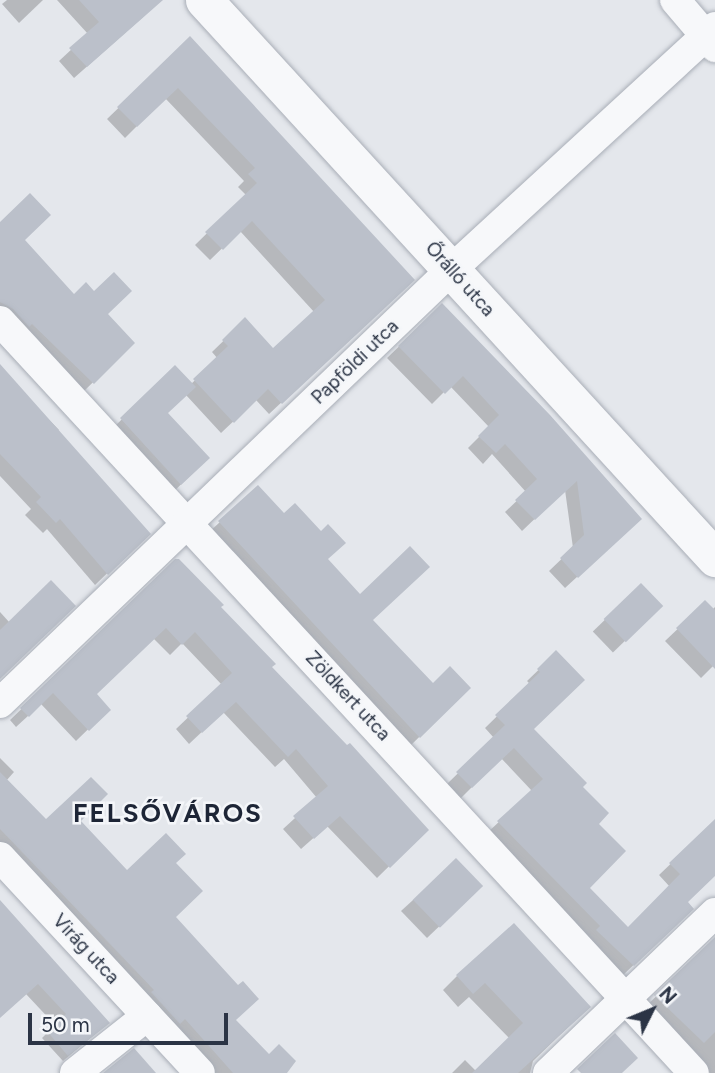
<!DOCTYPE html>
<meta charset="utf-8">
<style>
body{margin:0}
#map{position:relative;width:715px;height:1073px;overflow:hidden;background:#e4e7ec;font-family:Figtree,sans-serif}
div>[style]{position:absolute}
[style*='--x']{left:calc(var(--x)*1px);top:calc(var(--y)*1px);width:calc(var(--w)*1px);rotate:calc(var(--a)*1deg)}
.shadow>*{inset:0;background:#0003;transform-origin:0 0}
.building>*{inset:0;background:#bbc0ca;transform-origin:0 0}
.roads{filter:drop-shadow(0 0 2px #a9aeb7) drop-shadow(0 0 2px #a9aeb7)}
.minor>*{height:30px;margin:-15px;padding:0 15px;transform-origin:15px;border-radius:15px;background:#f7f8fa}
.tertiary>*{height:37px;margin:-18.5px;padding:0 18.5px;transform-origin:18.5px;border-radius:18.5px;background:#f7f8fa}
span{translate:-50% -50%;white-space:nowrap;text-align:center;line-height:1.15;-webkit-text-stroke:5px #f4f6f9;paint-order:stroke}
.street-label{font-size:19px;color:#2b3445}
.district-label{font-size:26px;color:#1d2536;font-weight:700;letter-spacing:2px}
.north{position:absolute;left:617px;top:975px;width:70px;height:70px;-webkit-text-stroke:5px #f4f6f9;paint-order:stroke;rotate:47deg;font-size:19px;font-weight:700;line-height:28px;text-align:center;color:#2b3445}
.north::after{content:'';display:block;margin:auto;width:24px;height:32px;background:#2b3445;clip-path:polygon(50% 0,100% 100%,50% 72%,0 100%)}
.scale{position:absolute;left:28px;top:1013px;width:200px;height:32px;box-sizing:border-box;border:4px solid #2b3445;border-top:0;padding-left:9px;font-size:21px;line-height:24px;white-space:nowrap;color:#2b3445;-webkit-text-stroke:5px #f4f6f9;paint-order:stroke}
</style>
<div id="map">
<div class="shadow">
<i style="clip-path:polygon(7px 0,43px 0,19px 23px,2px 4px)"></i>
<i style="clip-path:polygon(57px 0,150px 0,143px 17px,74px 78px,59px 61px,88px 34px)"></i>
<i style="clip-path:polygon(190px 39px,413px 280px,269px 414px,256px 400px,221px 433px,186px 395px,166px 414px,196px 470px,169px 496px,110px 431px,175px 367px,191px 384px,218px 359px,212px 352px,245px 320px,273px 350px,315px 313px,240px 231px,210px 260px,195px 245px,246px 195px,238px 187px,244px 181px,165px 98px,125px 138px,107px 119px)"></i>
<i style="clip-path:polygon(0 224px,23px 240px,74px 296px,105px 315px,133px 343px,81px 394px,0 320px)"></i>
<i style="clip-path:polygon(442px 305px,628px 530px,565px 588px,549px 571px,573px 548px,565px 490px,522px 531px,505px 512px,526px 492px,492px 454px,483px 464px,468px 448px,489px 427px,450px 386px,432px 404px,387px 358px)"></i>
<i style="clip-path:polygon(0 369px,59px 430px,57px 432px,149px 533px,95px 585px,47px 529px,43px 533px,25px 515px,31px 509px,0 476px)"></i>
<i style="clip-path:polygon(220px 522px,326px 560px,371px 620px,433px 685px,469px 688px,408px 748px,208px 533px)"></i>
<i style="clip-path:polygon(176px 561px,273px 664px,270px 668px,426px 830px,377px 878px,327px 826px,301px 849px,283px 829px,317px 798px,284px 759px,275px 767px,223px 712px,189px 744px,176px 729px,222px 685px,182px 643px,170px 655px,153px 638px,94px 694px,109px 709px,76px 741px,41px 704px,16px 727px,10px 720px)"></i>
<i style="left:641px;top:585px;width:29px;height:67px;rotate:46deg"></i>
<i style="clip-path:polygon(705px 603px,712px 610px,715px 607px,715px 664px,701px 678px,665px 641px)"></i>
<i style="clip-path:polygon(0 612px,10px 623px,0 677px)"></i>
<i style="clip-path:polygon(556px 653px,532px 729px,581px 787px,596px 824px,588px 888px,628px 930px,670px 887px,659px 875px,708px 828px,715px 831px,715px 874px,685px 902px,692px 909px,621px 977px,486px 834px,532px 791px,501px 758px,460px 799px,446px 785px,494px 738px,485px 728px,530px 684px,527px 681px)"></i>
<i style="clip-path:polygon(0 758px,14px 772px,6px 781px,46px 822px,79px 821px,127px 873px,174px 864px,174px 917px,234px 1021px,282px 1073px,210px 1073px,0 852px)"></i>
<i style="clip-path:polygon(469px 898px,427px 938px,401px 911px,413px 900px)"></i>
<i style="clip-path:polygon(0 903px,108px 1023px,63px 1061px,42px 1038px,55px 1025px,26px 994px,0 1011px)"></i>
<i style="clip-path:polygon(715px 940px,715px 1073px,710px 1073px,644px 1008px)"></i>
<i style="clip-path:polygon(457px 976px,589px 1007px,533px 1061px,530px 1073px,452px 1073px,465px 1060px,476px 1071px,510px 1039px,469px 997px,458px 1007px,443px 990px)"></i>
</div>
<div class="building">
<i style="clip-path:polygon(79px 0,163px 0,87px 67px,69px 48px,99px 22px)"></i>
<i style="clip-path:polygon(190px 36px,415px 280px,282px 404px,268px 389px,234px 423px,193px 379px,228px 346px,222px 340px,245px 317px,273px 348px,325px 300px,252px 221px,223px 250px,205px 232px,257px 183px,248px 174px,255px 168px,178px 88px,137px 127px,117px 107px)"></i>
<i style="clip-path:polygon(30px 193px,51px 215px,25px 240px,74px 294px,86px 282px,94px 291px,114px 272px,132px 291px,108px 314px,135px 343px,94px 384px,32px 324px,29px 327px,13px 309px,0 302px,0 222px)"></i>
<i style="clip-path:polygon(442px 303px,550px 415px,642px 519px,578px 578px,560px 558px,584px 535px,577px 481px,535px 520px,515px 500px,537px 479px,505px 444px,496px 453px,478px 436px,499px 415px,463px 376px,445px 394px,398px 346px)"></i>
<i style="clip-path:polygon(0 364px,151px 534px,108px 575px,60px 519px,56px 523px,36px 502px,41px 497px,0 454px)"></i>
<i style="clip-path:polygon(175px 365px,196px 387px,168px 413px,210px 458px,181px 485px,120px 418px)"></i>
<i style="clip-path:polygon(258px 485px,284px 513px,295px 503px,321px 531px,328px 524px,346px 543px,328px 559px,360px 594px,410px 546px,430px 567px,373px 620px,433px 683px,450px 666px,471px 688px,420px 738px,218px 521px)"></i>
<i style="clip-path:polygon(175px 559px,179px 559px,224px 605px,221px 607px,276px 664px,272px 667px,347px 745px,350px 743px,429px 830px,390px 868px,340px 816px,314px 839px,293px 816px,328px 786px,296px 749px,288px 757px,236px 702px,202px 733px,186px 716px,232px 673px,195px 632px,182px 645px,166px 628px,97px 694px,111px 710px,89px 731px,53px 693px,29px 717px,20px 708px)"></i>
<i style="clip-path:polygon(51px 580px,76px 606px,0 679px,0 630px)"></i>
<i style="left:641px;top:583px;width:32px;height:52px;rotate:46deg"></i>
<i style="clip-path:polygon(705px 600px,715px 610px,715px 669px,676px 628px)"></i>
<i style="clip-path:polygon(556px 650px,585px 680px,534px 729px,587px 783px,583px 787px,609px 813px,599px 824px,626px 851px,590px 888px,628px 927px,680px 874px,669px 863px,715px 819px,715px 876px,688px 902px,694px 909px,634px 966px,596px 930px,600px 926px,497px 821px,543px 779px,514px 748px,472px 788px,456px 772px,505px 725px,495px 715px,540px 672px,537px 669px)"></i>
<i style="clip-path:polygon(0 772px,46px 819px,91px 777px,108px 794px,81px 821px,127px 870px,166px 833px,186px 854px,176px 863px,203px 891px,176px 917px,238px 985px,243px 981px,259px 999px,236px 1020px,269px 1054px,279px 1044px,296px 1061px,287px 1073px,233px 1073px,185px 1019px,180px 1024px,151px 992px,154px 990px,0 829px)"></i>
<i style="left:456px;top:858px;width:39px;height:60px;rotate:46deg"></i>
<i style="clip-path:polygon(0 900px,110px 1023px,68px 1056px,46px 1030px,66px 1014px,38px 984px,0 1018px)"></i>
<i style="clip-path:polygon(514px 923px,591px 1007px,518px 1073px,472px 1073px,523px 1023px,485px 983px,473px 994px,456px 975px)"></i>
<i style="clip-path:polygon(715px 937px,715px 1032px,704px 1043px,654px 995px)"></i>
<i style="clip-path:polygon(615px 1033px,638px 1058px,622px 1073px,581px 1073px,577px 1069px)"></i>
<i style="clip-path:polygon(134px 1048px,156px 1073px,103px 1073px)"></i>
</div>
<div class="roads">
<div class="minor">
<i style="--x:675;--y:0;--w:62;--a:49.6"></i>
<i style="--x:0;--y:321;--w:1023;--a:47.3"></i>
<i style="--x:0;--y:703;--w:625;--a:-43.83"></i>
<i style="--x:451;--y:270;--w:359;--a:-42.6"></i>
<i style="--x:0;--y:857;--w:294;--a:47.2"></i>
<i style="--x:75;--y:1073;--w:92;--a:-38.4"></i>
<i style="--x:548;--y:1073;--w:231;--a:-43.8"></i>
</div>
<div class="tertiary">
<i style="--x:204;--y:0;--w:757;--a:47.52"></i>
</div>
</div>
<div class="street-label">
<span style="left:460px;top:279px;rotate:48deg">Őrálló utca</span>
<span style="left:355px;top:362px;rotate:-44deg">Papföldi utca</span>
<span style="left:348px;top:696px;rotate:47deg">Zöldkert utca</span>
<span style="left:86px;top:949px;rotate:47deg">Virág utca</span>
</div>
<div class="district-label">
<span style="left:168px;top:814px">FELSŐVÁROS</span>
</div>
<div class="north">N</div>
<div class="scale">50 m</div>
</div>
